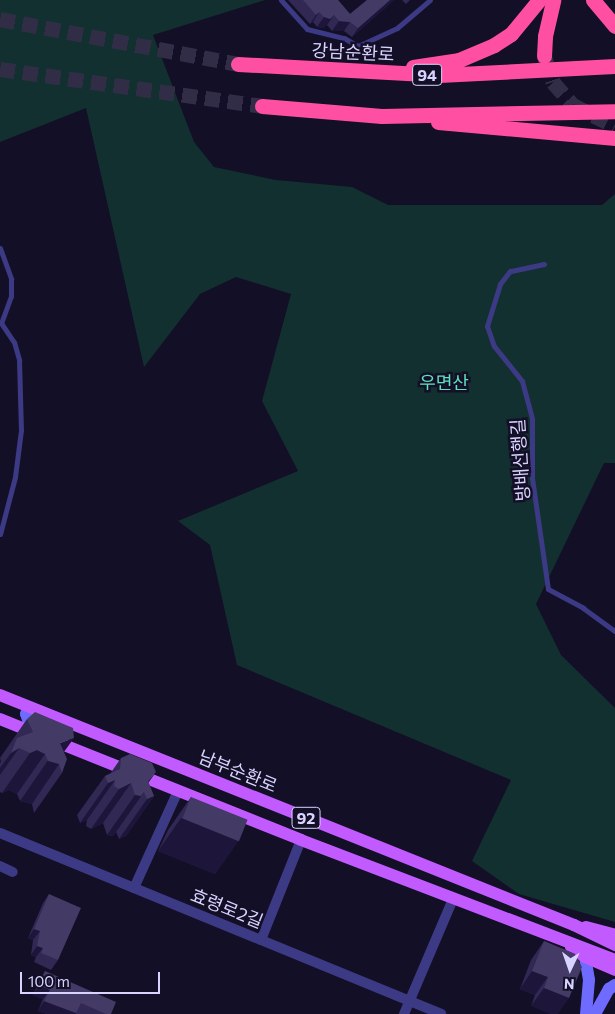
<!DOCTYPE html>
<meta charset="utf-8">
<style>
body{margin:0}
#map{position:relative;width:615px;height:1014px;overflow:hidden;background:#130f26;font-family:Commissioner,"Noto Sans KR",sans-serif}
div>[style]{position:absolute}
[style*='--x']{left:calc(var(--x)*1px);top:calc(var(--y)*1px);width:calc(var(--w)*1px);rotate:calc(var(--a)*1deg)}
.green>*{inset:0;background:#12302f}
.highway-tunnel>*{height:15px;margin-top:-7.5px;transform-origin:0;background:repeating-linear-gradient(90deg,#312d47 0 15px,transparent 0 23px)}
.lane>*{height:5px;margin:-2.5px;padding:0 2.5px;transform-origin:2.5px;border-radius:2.5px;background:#3d3a85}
.street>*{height:10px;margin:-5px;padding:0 5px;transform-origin:5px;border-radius:5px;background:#3d3a85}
.secondary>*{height:12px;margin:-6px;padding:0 6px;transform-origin:6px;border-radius:6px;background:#6f6bff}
.primary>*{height:12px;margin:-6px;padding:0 6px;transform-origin:6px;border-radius:6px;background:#c25bff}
.highway>*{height:15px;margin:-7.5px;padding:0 7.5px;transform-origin:7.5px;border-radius:7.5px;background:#ff4fa3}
.wall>*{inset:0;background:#312854}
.shaded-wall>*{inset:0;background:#1d163a}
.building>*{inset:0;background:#433a66;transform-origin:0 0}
span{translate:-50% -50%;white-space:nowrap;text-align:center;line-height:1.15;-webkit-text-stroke:5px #130f26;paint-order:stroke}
.shield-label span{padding:1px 4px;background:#130f26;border:1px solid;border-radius:4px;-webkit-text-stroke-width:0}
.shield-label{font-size:16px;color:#d9d4ff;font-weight:700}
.street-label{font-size:18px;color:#d9d4ff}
.park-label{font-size:18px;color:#5fe0c0}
.north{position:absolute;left:545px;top:944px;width:50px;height:50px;-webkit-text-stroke:4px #130f26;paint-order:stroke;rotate:183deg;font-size:14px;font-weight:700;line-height:20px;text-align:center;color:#d9d4ff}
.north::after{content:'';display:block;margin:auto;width:18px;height:22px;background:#d9d4ff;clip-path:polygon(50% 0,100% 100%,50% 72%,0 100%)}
.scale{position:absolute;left:20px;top:972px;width:140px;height:22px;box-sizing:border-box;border:2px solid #d9d4ff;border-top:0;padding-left:6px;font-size:15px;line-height:18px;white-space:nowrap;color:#d9d4ff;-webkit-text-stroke:4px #130f26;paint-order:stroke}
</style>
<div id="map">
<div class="green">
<i style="clip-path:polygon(0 0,265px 0,153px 35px,194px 142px,214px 167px,276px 180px,352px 187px,388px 205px,602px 205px,615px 194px,615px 463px,604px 463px,536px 604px,561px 655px,615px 708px,615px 922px,519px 894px,472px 861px,511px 780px,237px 665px,210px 545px,178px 521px,298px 471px,262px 401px,291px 294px,236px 277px,200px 294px,144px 367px,86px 108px,0 142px)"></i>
</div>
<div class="highway-tunnel">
<i style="--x:0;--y:19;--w:242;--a:10.7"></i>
<i style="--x:545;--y:58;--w:25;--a:72"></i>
<i style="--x:553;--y:82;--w:30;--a:49"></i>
<i style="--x:573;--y:105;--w:47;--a:26.6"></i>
<i style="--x:0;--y:69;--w:265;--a:8"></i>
</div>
<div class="lane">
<i style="--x:281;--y:0;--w:39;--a:48"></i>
<i style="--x:307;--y:29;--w:38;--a:14"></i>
<i style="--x:344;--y:38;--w:16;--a:30"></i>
<i style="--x:358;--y:46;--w:43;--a:-24.8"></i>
<i style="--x:397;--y:28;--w:43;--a:-40.3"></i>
<i style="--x:0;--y:248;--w:33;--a:70"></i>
<i style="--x:11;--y:279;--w:17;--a:90"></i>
<i style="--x:11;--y:296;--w:29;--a:110"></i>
<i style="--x:1;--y:323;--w:23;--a:56"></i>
<i style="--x:14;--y:342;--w:19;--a:74"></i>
<i style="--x:19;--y:360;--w:70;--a:88.4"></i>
<i style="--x:21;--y:430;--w:47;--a:97.3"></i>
<i style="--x:15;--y:477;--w:59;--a:104.7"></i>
<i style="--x:544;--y:264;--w:35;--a:168"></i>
<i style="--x:510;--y:271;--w:16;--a:128"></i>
<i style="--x:500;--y:284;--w:44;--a:107.2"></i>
<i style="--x:487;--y:326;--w:21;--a:71"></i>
<i style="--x:494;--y:346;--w:45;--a:51.3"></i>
<i style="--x:522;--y:381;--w:39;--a:75"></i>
<i style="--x:532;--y:419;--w:59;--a:90"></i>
<i style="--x:532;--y:478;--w:112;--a:81.8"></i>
<i style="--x:548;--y:589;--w:40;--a:28"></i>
<i style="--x:583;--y:608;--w:39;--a:36"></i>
</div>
<div class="street">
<i style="--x:0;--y:833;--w:477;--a:22.3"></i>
<i style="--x:0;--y:866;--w:14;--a:25"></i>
<i style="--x:134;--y:888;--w:107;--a:-65.6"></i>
<i style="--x:261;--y:940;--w:108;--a:-68.2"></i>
<i style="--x:404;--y:1014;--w:125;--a:-66.9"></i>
</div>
<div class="secondary">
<i style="--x:32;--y:732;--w:19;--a:-108"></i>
<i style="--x:26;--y:714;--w:13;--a:-13"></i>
<i style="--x:585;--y:957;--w:23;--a:80"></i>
<i style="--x:589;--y:980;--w:34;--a:95"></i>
<i style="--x:595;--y:1014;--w:29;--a:-61"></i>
<i style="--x:609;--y:989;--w:7;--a:-34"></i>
</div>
<div class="primary">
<i style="--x:0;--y:695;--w:618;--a:21.84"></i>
<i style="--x:574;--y:925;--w:46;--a:26"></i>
<i style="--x:0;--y:719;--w:38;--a:22"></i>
<i style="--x:54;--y:741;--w:266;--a:21.8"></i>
<i style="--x:301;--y:840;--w:336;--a:20.9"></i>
<i style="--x:586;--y:927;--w:30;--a:15"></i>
<i style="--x:571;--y:947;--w:17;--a:36"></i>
<i style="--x:585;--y:957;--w:33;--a:23"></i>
</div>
<div class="highway">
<i style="--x:593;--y:0;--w:34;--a:50"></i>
<i style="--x:544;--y:56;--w:20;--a:-87"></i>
<i style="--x:545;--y:36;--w:37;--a:-77"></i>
<i style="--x:238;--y:64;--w:201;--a:3.1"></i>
<i style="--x:439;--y:75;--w:176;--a:-2.9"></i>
<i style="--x:413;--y:67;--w:47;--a:-8.7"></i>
<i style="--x:459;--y:60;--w:38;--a:-23"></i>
<i style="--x:494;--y:45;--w:20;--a:-33"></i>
<i style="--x:511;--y:34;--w:44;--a:-50.5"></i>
<i style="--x:262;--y:106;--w:120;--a:4.8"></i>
<i style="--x:382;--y:116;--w:233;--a:-1.2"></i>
<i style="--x:438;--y:122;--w:178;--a:5.2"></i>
</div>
<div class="wall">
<i style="clip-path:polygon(288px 0,338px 0,350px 14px,367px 0,394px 0,352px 37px,344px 31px,332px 31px,327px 25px,323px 28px,317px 27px,313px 22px,310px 24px)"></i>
<i style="clip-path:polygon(402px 0,410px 0,406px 4px)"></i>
<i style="clip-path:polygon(27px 719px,64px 752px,62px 773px,34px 813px,32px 804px,20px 801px,17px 794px,9px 790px,2px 793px,0 792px,0 763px,1px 762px,0 758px)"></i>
<i style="clip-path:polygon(121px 758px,148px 782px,154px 796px,126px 836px,119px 839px,116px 832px,113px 836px,107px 835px,103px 823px,91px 829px,86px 826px,87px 820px,80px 823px,77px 815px,105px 776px,110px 774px)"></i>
<i style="clip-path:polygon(191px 797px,238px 841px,215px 874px,158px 851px,168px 830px)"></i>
<i style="clip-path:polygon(49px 894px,58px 960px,51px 970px,34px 962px,36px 957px,31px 955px,33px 940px,28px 938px,43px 903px)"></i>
<i style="clip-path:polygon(544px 941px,575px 954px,531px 1006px,535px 995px,520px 989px,531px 960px)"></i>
<i style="clip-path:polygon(45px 971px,111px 1014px,47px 1014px,38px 1011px,43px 999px,33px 995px,39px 981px)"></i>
</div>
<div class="shaded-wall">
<i style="clip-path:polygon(390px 0,394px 0,352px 37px,358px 28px)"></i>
<i style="clip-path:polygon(319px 12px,313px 22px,310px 24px,316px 15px)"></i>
<i style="clip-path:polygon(334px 15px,327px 25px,323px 28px,317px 27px,324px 17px)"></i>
<i style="clip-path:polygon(339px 21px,350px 22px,344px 31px,332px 31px)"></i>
<i style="clip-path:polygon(74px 738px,56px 763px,59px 764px,32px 804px,20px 801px,60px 743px)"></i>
<i style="clip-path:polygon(19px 748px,0 775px,0 768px,11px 753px)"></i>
<i style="clip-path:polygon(37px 750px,45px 754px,17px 794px,9px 790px,2px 793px,30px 753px)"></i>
<i style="clip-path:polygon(156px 772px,139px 796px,144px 792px,116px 832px,113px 836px,107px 835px,135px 795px)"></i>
<i style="clip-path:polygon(115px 780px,87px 820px,80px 823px,108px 783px)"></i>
<i style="clip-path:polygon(131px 783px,103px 823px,91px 829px,119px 789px)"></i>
<i style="clip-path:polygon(154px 796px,126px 836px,119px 839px,147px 799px)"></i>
<i style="clip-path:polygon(181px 818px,238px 841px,215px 874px,158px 851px)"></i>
<i style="clip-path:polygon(34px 929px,40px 931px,33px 940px,28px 938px)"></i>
<i style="clip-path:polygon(37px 946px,43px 948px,36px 957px,31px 955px)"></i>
<i style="clip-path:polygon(532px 971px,548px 977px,535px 995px,520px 989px)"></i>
<i style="clip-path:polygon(39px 985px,50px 990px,43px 999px,33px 995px)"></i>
<i style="clip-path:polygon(544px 988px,569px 998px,558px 1014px,550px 1014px,531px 1006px)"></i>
<i style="clip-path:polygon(44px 1001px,76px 1013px,76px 1014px,47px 1014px,38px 1011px)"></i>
</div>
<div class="building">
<i style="clip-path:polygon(303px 0,338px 0,350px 14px,367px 0,390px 0,358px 28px,350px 22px,339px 21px,334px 15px,330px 19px,324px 17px,319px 12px,316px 15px)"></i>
<i style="clip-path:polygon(35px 712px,73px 728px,74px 738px,60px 743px,67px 759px,62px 773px,59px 764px,48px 761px,45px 754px,37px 750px,30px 753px,19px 748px,11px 753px,17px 738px,33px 732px,27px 719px)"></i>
<i style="clip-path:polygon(130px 754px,152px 763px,156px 772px,148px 781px,154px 796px,147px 799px,144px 792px,141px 796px,135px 795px,131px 783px,119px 789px,114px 786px,115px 780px,108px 783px,105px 776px,120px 769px,121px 758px)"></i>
<i style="left:191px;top:797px;width:61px;height:23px;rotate:22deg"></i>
<i style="clip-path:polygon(49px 894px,81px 908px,58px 960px,41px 953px,43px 948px,37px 946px,40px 931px,34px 929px)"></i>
<i style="clip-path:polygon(544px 941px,575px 954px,582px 967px,569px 998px,544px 988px,548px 977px,532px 971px)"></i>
<i style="clip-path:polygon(45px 971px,116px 1002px,111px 1014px,106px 1014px,81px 1003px,76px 1013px,44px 1001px,50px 990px,39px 985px)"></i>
</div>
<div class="shield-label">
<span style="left:427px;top:75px">94</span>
<span style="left:306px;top:818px">92</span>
</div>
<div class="street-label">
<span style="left:353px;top:52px;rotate:3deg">강남순환로</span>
<span style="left:520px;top:460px;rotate:-94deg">방배선행길</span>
<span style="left:238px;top:771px;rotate:22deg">남부순환로</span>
<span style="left:227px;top:908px;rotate:22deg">효령로2길</span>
</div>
<div class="park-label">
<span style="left:444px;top:382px">우면산</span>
</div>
<div class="north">N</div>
<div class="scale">100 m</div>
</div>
